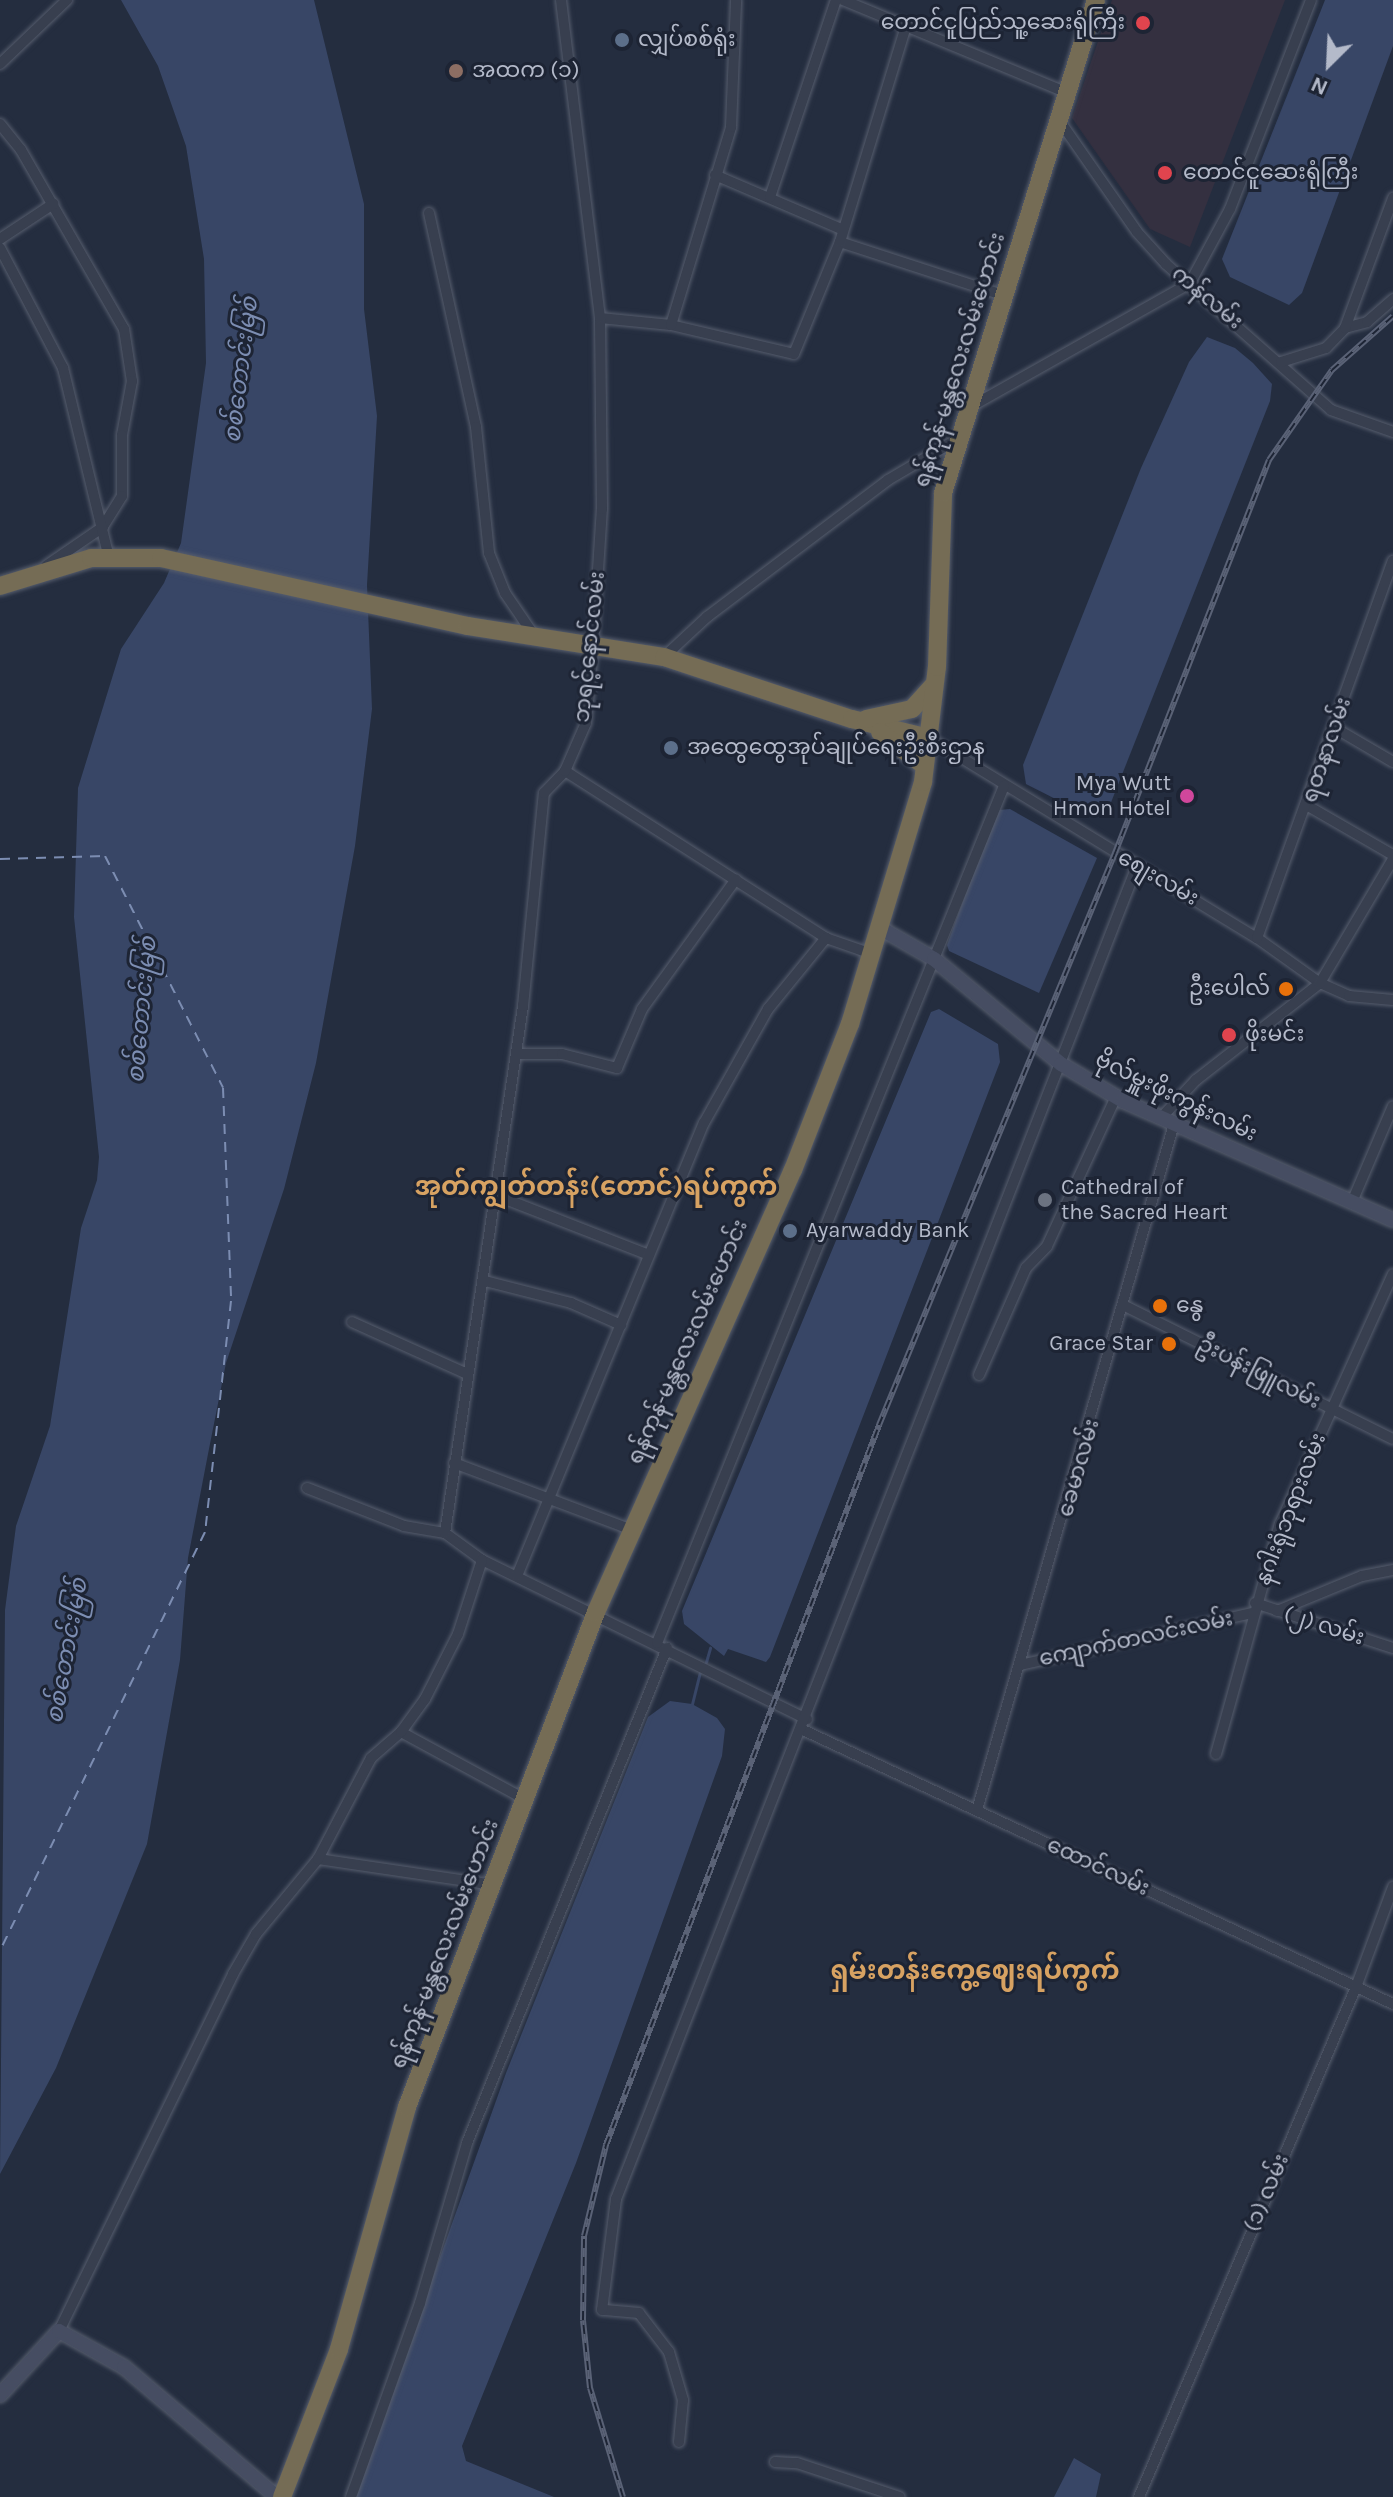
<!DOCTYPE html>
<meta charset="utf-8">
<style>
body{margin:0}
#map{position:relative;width:1393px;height:2497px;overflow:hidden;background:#242d3f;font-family:Karla,"Noto Sans Myanmar",sans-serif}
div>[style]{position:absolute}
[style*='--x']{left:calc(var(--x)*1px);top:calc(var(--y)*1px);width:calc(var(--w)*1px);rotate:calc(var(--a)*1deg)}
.medical>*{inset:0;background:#343040}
.water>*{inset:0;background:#384666}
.stream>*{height:3px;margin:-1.5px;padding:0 1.5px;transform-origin:1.5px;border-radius:1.5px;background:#384666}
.ferry>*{height:2px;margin-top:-1px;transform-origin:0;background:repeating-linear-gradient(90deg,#7c8db2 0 10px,transparent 0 18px)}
.roads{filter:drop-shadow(0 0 2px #565d6d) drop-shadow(0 0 2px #565d6d)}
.street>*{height:10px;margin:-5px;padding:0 5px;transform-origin:5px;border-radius:5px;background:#383f4f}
.secondary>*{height:14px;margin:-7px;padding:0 7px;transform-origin:7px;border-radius:7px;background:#464d62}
.highway>*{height:18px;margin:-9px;padding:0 9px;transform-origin:9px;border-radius:9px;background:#756c55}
.rail>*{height:6px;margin-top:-3px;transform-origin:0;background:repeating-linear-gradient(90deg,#1d2434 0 9px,#5a6276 0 18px);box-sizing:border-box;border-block:2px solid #5a6276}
.dots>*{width:22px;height:22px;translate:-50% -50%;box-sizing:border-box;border:4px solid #1d2434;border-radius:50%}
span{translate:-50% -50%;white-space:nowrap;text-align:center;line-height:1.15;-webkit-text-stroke:6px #1d2434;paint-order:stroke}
.poi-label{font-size:22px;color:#b4baca}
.right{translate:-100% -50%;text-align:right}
.left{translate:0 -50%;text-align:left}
.street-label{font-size:22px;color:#b4baca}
.water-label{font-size:24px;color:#7c8db2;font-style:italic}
.quarter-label{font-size:26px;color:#d7a262;font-weight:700}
.north{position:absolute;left:1289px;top:24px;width:80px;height:80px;-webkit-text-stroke:6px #1d2434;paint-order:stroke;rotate:204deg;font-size:22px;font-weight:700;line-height:32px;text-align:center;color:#b4baca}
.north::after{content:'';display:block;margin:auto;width:28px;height:36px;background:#b4baca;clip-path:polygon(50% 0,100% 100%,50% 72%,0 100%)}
</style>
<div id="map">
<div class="medical">
<i style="clip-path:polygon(1112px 0,1285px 0,1190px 247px,1150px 229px,1072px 118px)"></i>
</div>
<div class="water">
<i style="clip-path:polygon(121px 0,314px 0,364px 204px,364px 309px,377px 416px,367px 585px,372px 709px,355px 846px,316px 1063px,284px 1189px,226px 1363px,208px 1454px,188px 1558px,180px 1660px,147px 1844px,56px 2068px,0 2174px,5px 1610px,16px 1526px,50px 1426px,81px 1228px,97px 1180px,99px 1157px,74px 917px,78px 788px,121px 649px,164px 583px,181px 543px,206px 363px,204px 259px,186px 146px,158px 66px)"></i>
<i style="clip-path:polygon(1325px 0,1393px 0,1393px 46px,1302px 293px,1289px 305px,1230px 277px,1222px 259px)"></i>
<i style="clip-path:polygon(1207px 337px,1235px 348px,1253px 363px,1272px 384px,1270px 401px,1108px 810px,1085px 814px,1026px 784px,1023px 765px,1141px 468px,1189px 362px)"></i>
<i style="clip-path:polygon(1010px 809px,1097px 858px,1039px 993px,949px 951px,947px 945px,993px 819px,999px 810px)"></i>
<i style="clip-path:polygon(939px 1009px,998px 1044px,1000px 1062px,770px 1657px,766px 1662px,728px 1649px,724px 1656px,684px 1624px,682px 1611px,931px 1012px)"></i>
<i style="clip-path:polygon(670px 1701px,692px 1704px,717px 1718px,725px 1729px,722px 1756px,576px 2163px,462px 2446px,466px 2461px,554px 2497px,354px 2497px,506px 2073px,648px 1717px)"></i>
<i style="clip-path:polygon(1074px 2458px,1101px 2474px,1096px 2497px,1054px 2497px)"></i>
</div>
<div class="stream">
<i style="--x:706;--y:1662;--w:15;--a:-74"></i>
<i style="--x:692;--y:1704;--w:32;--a:-76"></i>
</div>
<div class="ferry">
<i style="--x:0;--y:859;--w:105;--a:-1.6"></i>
<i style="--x:105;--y:856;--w:260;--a:63"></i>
<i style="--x:223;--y:1088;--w:213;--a:87.8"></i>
<i style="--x:231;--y:1301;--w:232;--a:96.4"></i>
<i style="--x:205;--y:1532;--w:466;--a:116.1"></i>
</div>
<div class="roads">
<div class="street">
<i style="--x:843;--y:0;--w:243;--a:22.5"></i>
<i style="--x:0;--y:64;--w:93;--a:-43.7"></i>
<i style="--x:1059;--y:120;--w:136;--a:55.1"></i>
<i style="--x:1137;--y:232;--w:43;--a:47.8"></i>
<i style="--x:1166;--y:264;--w:220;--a:41.5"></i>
<i style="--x:1331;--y:410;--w:66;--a:19.5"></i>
<i style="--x:0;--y:124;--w:33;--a:51"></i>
<i style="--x:21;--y:150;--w:207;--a:60.1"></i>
<i style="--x:124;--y:329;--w:53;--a:81.3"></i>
<i style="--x:132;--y:381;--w:55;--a:100.5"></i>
<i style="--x:122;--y:435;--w:61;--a:90"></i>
<i style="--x:122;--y:496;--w:36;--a:122"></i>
<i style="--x:103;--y:527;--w:69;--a:145.6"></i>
<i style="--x:715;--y:175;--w:137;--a:23.2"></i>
<i style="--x:770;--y:197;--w:208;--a:-71.5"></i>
<i style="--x:429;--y:213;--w:219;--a:77.6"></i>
<i style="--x:476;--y:427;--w:127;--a:84.1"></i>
<i style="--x:489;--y:553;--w:43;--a:68.2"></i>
<i style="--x:505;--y:593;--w:53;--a:55.7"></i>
<i style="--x:0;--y:239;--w:64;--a:-33.4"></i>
<i style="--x:840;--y:242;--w:170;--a:18.1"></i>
<i style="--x:0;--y:248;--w:136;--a:62.3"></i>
<i style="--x:63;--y:368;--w:195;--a:76.4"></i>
<i style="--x:600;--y:318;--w:71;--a:5.6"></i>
<i style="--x:671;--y:325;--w:126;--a:13.3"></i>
<i style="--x:794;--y:354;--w:121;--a:-67.7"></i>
<i style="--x:840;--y:242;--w:226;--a:-73"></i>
<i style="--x:671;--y:325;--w:207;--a:-73.1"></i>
<i style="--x:731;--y:127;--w:127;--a:-87.7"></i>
<i style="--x:1345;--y:328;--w:23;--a:-15"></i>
<i style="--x:1367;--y:322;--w:35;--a:-41"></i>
<i style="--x:1281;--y:362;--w:47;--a:-17.3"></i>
<i style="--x:1326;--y:348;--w:28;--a:-46"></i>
<i style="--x:1345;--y:328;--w:139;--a:-69.7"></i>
<i style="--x:972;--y:406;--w:250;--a:-29.4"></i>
<i style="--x:1190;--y:283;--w:84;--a:-61.6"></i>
<i style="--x:1230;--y:209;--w:224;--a:-68.8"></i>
<i style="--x:664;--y:657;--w:59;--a:-42.9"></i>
<i style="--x:707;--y:617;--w:227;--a:-37.1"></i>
<i style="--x:888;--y:480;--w:79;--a:-30.5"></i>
<i style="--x:1335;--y:728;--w:67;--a:30.4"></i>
<i style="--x:929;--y:738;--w:384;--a:31.4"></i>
<i style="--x:1257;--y:938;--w:77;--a:35.5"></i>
<i style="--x:1320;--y:983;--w:32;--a:24"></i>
<i style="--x:1349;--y:996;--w:44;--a:5.2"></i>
<i style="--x:565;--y:771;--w:310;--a:32.6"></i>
<i style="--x:826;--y:938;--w:49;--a:19.2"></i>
<i style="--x:1308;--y:806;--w:98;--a:30"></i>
<i style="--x:1257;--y:938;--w:401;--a:-70.2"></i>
<i style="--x:517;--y:1054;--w:45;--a:0"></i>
<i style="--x:562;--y:1054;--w:57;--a:14.3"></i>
<i style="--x:617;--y:1068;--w:64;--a:-67"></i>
<i style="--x:642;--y:1009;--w:160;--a:-54.1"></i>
<i style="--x:1161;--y:1118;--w:52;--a:-47.4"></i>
<i style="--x:1196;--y:1080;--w:157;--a:-38"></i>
<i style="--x:1320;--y:983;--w:144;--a:-59.5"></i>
<i style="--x:495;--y:1195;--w:165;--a:21.3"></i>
<i style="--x:1352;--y:1202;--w:104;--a:-66.9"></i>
<i style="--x:485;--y:1281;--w:89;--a:14.3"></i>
<i style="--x:571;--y:1303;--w:55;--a:23.7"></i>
<i style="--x:1125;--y:1306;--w:299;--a:26.4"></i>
<i style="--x:352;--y:1322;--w:126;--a:24.3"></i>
<i style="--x:979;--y:1375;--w:117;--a:-66.3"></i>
<i style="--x:1026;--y:1268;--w:30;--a:-46"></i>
<i style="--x:1047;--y:1246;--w:164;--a:-65.2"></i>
<i style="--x:454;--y:1463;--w:190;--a:20.6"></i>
<i style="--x:307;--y:1488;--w:104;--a:21.4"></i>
<i style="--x:404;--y:1526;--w:42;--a:9.7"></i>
<i style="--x:445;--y:1533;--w:46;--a:36.1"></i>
<i style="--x:482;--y:1560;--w:362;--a:26.1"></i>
<i style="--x:445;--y:1533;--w:533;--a:-81.58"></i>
<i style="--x:523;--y:1006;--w:214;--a:-84.4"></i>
<i style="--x:544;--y:793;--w:30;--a:-46"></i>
<i style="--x:565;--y:771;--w:52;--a:-66.4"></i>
<i style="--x:586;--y:723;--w:76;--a:-84.7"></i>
<i style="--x:593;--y:647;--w:138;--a:-86.3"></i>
<i style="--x:602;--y:509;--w:191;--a:-90.6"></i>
<i style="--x:600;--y:318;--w:320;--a:-97"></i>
<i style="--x:517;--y:1576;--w:490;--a:-67.6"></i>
<i style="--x:704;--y:1123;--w:131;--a:-60.7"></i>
<i style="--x:768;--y:1009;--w:92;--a:-50.8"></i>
<i style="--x:1255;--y:1603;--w:145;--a:18.1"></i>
<i style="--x:1277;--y:1611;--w:92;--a:-22.4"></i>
<i style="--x:1362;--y:1576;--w:32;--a:-11"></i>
<i style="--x:657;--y:1643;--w:925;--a:-67.96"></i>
<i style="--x:1020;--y:1665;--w:238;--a:-12.6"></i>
<i style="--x:803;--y:1730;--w:651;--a:24.91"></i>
<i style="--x:401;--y:1732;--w:142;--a:28.5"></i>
<i style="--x:1216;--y:1754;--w:239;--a:-74.5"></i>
<i style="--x:1280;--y:1524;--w:274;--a:-65.7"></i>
<i style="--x:977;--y:1810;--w:714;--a:-73.98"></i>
<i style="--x:318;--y:1859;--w:178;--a:8.4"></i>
<i style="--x:59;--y:2331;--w:397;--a:-64"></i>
<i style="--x:233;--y:1974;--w:46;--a:-60.1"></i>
<i style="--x:256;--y:1934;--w:97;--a:-50.4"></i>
<i style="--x:318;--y:1859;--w:114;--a:-62.3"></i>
<i style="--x:371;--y:1758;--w:40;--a:-41"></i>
<i style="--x:401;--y:1732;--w:41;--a:-54"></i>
<i style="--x:425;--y:1699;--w:73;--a:-63.1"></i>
<i style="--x:458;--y:1634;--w:78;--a:-72"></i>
<i style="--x:679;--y:2442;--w:42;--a:-84.6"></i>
<i style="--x:683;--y:2400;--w:50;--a:-106.3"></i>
<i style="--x:669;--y:2352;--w:49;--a:-127.6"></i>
<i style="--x:639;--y:2313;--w:37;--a:-175"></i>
<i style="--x:602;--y:2310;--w:112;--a:-82.8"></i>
<i style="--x:616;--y:2199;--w:1431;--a:-68.65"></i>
<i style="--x:775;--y:2462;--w:22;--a:3"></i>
<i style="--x:797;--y:2463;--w:108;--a:18.3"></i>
<i style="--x:351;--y:2497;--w:206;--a:-70.4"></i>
<i style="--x:420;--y:2303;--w:167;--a:-73.6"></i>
<i style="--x:467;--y:2143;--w:534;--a:-68"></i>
<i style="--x:1139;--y:2497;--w:554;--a:-66.95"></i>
<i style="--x:1356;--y:1987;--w:107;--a:-69.7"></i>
</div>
<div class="secondary">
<i style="--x:880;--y:928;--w:62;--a:29.9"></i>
<i style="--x:934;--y:959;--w:165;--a:39.6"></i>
<i style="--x:1061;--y:1064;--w:72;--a:30.8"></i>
<i style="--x:1123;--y:1101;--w:295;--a:23.8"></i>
<i style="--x:0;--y:2395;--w:87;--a:-47.3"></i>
<i style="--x:59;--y:2331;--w:74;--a:29"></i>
<i style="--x:124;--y:2367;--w:201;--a:40.4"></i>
</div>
<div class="highway">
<i style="--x:0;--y:586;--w:95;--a:-17.1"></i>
<i style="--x:91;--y:558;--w:70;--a:0"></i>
<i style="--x:161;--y:558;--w:314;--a:12.5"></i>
<i style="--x:468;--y:626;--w:198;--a:9"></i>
<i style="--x:664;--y:657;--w:198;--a:18.3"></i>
<i style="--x:852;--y:719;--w:79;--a:13.9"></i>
<i style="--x:866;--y:719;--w:47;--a:-12.3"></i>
<i style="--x:912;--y:709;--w:31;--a:-48"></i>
<i style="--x:880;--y:732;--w:56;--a:37.1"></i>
<i style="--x:282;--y:2497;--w:159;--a:-68.9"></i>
<i style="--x:339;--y:2349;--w:251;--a:-74.3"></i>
<i style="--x:407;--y:2107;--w:530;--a:-69.1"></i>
<i style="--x:596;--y:1612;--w:484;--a:-66"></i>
<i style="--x:793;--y:1170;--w:157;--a:-68.7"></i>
<i style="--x:850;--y:1024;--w:253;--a:-73.2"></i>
<i style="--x:923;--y:782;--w:116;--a:-83.1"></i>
<i style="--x:937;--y:667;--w:174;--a:-88"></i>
<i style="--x:943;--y:493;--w:516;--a:-72.76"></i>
</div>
</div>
<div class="rail">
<i style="--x:623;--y:2497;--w:114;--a:-106.8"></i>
<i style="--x:590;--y:2388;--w:68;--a:-95.9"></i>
<i style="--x:583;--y:2320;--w:84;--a:-89.3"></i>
<i style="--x:584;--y:2236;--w:94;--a:-76.4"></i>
<i style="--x:606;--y:2145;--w:770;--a:-69.23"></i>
<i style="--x:879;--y:1425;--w:619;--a:-67.58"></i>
<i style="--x:1115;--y:853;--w:422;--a:-68.6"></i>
<i style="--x:1269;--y:460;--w:110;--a:-55"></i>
<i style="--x:1332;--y:370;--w:81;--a:-41.5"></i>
</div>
<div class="dots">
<i style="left:1143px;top:23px;background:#e0444e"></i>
<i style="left:622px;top:40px;background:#5c6f8a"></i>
<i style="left:456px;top:71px;background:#8d6e63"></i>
<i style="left:1165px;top:173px;background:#e0444e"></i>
<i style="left:671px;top:748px;background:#5c6f8a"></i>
<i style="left:1187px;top:796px;background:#d1479c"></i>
<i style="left:1286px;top:989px;background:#e8710a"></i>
<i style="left:1229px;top:1035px;background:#e0444e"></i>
<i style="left:1045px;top:1200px;background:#6b7280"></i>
<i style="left:790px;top:1231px;background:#5c6f8a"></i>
<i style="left:1160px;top:1306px;background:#e8710a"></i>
<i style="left:1169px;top:1344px;background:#e8710a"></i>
</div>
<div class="poi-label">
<span class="right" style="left:1125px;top:23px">တောင်ငူပြည်သူ့ဆေးရုံကြီး</span>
<span class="left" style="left:638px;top:40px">လျှပ်စစ်ရုံး</span>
<span class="left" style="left:472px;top:71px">အထက (၁)</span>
<span class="left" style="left:1183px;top:173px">တောင်ငူဆေးရုံကြီး</span>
<span class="left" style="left:687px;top:748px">အထွေထွေအုပ်ချုပ်ရေးဦးစီးဌာန</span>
<span class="right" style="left:1171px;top:796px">Mya Wutt<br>Hmon Hotel</span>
<span class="right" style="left:1270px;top:989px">ဦးပေါလ်</span>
<span class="left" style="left:1245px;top:1035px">ဖိုးမင်း</span>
<span class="left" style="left:1061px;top:1200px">Cathedral of<br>the Sacred Heart</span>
<span class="left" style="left:806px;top:1231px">Ayarwaddy Bank</span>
<span class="left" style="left:1176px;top:1306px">နွေ</span>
<span class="right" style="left:1153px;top:1344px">Grace Star</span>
</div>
<div class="street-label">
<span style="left:1207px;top:298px;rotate:40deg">ကန်လမ်း</span>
<span style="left:960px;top:360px;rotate:-73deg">ရန်ကုန်-မန္တလေးလမ်းဟောင်း</span>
<span style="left:590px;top:647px;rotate:-84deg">ဘုရင့်နောင်လမ်း</span>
<span style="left:1327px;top:750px;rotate:-71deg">ရတနာလမ်း</span>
<span style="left:1158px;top:878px;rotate:30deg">စျေးလမ်း</span>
<span style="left:1176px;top:1097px;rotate:26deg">ဗိုလ်မှူးဖိုးကွန်းလမ်း</span>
<span style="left:688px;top:1342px;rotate:-66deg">ရန်ကုန်-မန္တလေးလမ်းဟောင်း</span>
<span style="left:1259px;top:1373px;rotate:27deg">ဦးပန်းဖြူလမ်း</span>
<span style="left:1079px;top:1468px;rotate:-74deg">ခေမာလမ်း</span>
<span style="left:1291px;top:1509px;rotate:-69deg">နဂါးရုံဘုရားလမ်း</span>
<span style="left:1324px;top:1626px;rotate:18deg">(၂) လမ်း</span>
<span style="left:1136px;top:1639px;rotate:-12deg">ကျောက်တလင်းလမ်း</span>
<span style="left:1098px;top:1867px;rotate:25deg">ထောင်လမ်း</span>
<span style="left:445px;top:1944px;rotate:-69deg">ရန်ကုန်-မန္တလေးလမ်းဟောင်း</span>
<span style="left:1267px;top:2193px;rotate:-67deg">(၁) လမ်း</span>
</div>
<div class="water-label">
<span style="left:241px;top:370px;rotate:-83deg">စစ်တောင်းမြစ်</span>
<span style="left:142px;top:1010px;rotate:-85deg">စစ်တောင်းမြစ်</span>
<span style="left:67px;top:1651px;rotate:-80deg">စစ်တောင်းမြစ်</span>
</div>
<div class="quarter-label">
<span style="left:596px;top:1187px">အုတ်ကျွတ်တန်း(တောင်)ရပ်ကွက်</span>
<span style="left:975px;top:1971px">ရှမ်းတန်းကွေ့ဈေးရပ်ကွက်</span>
</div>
<div class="north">N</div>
</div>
